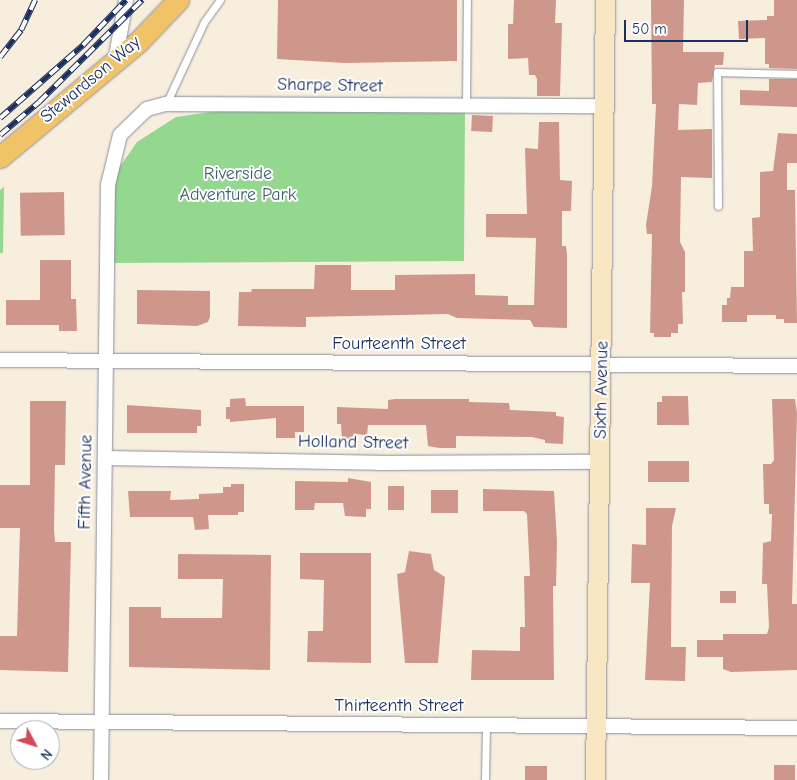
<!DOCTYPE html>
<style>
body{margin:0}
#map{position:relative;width:797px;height:780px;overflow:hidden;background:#f8eede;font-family:"Comic Neue",sans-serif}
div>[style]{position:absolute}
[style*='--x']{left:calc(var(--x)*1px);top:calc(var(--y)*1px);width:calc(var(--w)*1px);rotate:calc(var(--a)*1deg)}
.green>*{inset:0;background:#94d78f}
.building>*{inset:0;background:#cf978c;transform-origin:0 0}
.roads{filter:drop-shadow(0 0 1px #8a8e9e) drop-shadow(0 0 1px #8a8e9e)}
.lane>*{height:7px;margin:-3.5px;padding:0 3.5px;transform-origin:3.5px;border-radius:3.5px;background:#fff}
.street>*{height:14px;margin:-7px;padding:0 7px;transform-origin:7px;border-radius:7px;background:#fff}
.secondary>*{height:19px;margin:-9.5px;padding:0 9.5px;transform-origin:9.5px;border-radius:9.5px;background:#f9e7c3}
.primary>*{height:21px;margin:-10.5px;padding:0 10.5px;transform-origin:10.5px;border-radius:10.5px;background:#f1c369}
.rail>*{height:5.5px;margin-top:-2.75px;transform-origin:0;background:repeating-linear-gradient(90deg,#fff 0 11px,#1b2f5e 0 22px);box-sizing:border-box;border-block:1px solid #1b2f5e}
span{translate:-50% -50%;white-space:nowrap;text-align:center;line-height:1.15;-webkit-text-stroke:4px #fff;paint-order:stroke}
.street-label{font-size:18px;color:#1b2f5e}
.park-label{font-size:18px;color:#3f616d}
.north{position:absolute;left:10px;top:720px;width:50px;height:50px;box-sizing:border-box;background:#fff;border:1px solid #a4acbf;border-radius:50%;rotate:130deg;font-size:14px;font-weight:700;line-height:20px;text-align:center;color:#1b2f5e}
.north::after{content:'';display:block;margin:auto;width:18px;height:22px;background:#d1495b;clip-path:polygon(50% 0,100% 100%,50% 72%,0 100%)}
.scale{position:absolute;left:624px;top:20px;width:124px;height:22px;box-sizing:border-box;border:2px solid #1b2f5e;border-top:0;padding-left:6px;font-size:15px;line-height:18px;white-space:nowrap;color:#1b2f5e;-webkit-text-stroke:4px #fff;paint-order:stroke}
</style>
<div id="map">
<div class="green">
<i style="clip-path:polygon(232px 109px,465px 111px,464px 261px,107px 263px,107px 185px,137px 142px,176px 117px)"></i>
<i style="clip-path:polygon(4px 187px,3px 253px,0 253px,0 190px)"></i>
</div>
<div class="building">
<i style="clip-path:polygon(278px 0,457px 0,457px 61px,345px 63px,277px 59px)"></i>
<i style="clip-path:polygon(514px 0,556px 0,555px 23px,562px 23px,560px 96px,537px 96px,537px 79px,535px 75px,529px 75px,528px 58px,508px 59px,508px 24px,513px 24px)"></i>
<i style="clip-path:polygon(651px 0,684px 0,683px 52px,724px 52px,723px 65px,715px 65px,712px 82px,698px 83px,697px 105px,679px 104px,678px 130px,712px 129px,712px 178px,681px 177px,680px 242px,685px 252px,685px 292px,682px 292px,683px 324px,678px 324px,678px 333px,671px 333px,671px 337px,654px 337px,654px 333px,650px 333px,652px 234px,647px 234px,646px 225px,652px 186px,656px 104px,652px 104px)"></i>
<i style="clip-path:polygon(774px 0,797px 0,797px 69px,769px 68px,769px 64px,765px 64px,765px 38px,739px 39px,738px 21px,767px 20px,767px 16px,774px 16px)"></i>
<i style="clip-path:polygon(769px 79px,797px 79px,797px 107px,740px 105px,740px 90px,769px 91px)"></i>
<i style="left:472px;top:115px;width:21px;height:16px;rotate:3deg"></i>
<i style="clip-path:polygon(539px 122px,559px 122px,560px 180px,572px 181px,571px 211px,562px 211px,562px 246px,566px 246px,567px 255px,567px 328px,534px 327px,530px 320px,457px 318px,448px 314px,306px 317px,306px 327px,238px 326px,239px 292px,251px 292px,252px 289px,314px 289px,315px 265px,351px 265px,351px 290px,395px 290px,395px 275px,475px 274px,475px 295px,508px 296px,508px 305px,534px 305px,536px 238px,486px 237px,486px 214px,527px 214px,525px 148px,538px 149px)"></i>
<i style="clip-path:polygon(778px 133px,797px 134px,797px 163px,787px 163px,787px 190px,795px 190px,797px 323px,784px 323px,784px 319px,776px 319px,776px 315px,747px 315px,747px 322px,722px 322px,722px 305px,727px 305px,727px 298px,730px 298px,731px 287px,744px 287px,744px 251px,753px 251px,752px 218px,760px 217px,760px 172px,773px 171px)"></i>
<i style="left:64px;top:192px;width:43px;height:44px;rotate:89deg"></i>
<i style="clip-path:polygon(40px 260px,71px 260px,71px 299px,76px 299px,77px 331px,59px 331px,59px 325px,6px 325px,6px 300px,40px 300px)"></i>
<i style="clip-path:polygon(137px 290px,210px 291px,210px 317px,208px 322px,197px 326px,137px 324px)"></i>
<i style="clip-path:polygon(662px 396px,688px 396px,689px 425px,657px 425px,657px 402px,662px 402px)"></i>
<i style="clip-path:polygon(245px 398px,246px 406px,304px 406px,304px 432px,295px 432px,295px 438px,276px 438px,276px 418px,230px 422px,230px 419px,226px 419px,226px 407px,230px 407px,230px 399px)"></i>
<i style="clip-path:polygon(395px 399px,469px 399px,469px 402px,509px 403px,510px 410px,556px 412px,556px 416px,564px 417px,563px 444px,545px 443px,545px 440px,532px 437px,456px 436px,456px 448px,439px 448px,428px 446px,426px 425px,368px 425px,367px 435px,355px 434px,354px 440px,342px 439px,341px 424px,337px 424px,337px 407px,388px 409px,388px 400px)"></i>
<i style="clip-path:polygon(772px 399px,795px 399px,797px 413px,792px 604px,797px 604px,797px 670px,731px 672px,723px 669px,723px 657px,697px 657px,697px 640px,723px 640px,723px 634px,767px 634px,769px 627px,767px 584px,762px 584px,763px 543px,771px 541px,772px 514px,769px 514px,769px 504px,764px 504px,763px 464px,771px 464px,774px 460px)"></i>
<i style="clip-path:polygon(30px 401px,66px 401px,65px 465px,55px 465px,54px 529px,55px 542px,71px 542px,68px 672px,0 670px,0 636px,17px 636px,20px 528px,0 528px,0 485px,30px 485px)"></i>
<i style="clip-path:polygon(127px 405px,201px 410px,201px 426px,197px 426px,197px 433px,127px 433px)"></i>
<i style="left:648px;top:461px;width:41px;height:21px"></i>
<i style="clip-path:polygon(348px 478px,371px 482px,371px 509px,366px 509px,366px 517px,345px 516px,343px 503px,315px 503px,314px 510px,295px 510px,295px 481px,348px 482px)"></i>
<i style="clip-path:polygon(231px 484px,244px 484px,244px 512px,238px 512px,238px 515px,208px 515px,209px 529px,195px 530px,193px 517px,130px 517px,128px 491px,171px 491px,170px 500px,199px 499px,199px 494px,223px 493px,223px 487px,231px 487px)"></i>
<i style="left:388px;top:486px;width:16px;height:24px"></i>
<i style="clip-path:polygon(483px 489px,554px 491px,557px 542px,556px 586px,553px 586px,554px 680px,471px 680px,472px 650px,520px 651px,520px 627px,525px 627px,524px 576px,530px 576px,527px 514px,524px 511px,483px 511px)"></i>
<i style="left:431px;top:490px;width:27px;height:23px"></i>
<i style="clip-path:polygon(646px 508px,676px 508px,672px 526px,671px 647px,686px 647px,685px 681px,645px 680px,650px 583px,631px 583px,632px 544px,646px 545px)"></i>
<i style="clip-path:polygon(409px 551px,431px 554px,434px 570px,445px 577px,438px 663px,405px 663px,397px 574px,405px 572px)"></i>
<i style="clip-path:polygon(300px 553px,371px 553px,371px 663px,307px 662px,308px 631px,323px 631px,324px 580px,300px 579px)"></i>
<i style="clip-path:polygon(178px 554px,271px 555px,270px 670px,129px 667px,129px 607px,161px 607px,161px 618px,222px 618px,223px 579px,178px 579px)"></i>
<i style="left:720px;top:591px;width:16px;height:12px"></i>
<i style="left:795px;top:765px;width:15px;height:21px;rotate:90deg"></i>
<i style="left:525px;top:766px;width:22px;height:14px"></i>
</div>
<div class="roads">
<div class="lane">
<i style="--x:166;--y:104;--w:90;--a:-65.1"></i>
<i style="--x:204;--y:22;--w:27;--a:-54"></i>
<i style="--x:466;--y:106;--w:106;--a:-89.5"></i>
<i style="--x:718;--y:206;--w:134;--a:-90.4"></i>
<i style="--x:717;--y:72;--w:80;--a:1.4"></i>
<i style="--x:485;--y:780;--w:54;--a:-88.9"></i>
</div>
<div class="street">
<i style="--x:115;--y:62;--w:63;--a:-79.9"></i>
<i style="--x:0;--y:360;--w:797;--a:0.43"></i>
<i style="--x:105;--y:458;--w:273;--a:1"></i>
<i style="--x:378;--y:463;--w:223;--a:-0.3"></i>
<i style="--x:0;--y:721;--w:797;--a:0.5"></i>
<i style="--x:101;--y:780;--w:595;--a:-89.33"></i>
<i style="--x:108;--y:185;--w:51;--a:-76.5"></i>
<i style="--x:120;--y:135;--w:37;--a:-44"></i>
<i style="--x:147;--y:109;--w:20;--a:-15"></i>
<i style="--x:166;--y:104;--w:437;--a:0.3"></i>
</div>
<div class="secondary">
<i style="--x:595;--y:780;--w:780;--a:-89.27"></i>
</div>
<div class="primary">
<i style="--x:0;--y:157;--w:181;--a:-39.8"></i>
<i style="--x:139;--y:41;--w:57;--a:-46.4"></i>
</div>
</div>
<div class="rail">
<i style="--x:0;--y:57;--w:34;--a:-52"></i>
<i style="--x:21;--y:30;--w:33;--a:-65"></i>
<i style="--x:0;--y:118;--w:111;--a:-41.3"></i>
<i style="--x:83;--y:45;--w:62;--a:-46.3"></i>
<i style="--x:0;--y:135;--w:51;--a:-40.2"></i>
<i style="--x:39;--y:102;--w:145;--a:-44.7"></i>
</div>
<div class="street-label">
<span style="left:91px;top:80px;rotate:-40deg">Stewardson Way</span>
<span style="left:330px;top:86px;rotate:1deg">Sharpe Street</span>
<span style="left:399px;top:344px">Fourteenth Street</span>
<span style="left:602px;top:390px;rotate:-89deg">Sixth Avenue</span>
<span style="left:353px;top:443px;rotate:1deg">Holland Street</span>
<span style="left:86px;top:482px;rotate:-89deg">Fifth Avenue</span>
<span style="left:399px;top:706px">Thirteenth Street</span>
</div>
<div class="park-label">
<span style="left:238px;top:185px">Riverside<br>Adventure Park</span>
</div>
<div class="north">N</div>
<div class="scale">50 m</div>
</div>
